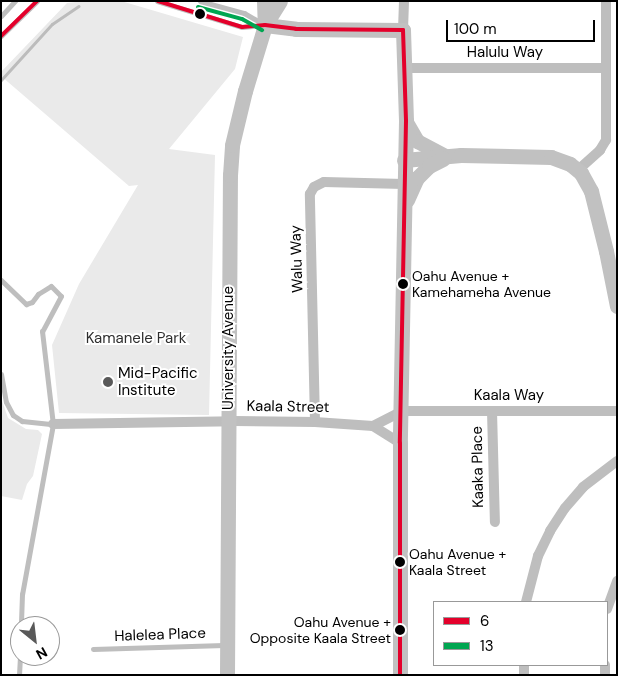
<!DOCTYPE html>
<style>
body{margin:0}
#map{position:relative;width:618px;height:676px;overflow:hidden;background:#fff;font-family:"DM Sans",sans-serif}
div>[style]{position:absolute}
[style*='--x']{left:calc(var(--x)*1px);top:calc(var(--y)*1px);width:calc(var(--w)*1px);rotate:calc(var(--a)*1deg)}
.green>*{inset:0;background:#eaeaea}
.stream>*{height:3px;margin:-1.5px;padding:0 1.5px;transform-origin:1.5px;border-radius:1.5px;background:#bcbcbc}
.lane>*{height:5px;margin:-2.5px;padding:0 2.5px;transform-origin:2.5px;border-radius:2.5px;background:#bebebe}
.street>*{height:10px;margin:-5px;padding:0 5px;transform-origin:5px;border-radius:5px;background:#bebebe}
.secondary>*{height:15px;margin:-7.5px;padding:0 7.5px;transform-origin:7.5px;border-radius:7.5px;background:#c1c1c1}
.bus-1>*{height:4px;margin:-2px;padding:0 2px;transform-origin:2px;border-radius:2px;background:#e4002b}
.bus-2>*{height:4px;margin:-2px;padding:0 2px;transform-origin:2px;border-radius:2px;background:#00a651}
.dots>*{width:14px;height:14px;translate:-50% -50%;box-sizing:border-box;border:2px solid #fff;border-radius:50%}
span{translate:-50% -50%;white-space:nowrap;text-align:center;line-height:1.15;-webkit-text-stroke:4px #fff;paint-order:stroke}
.bus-label{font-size:14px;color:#000}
.left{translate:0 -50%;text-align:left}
.right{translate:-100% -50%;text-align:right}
.street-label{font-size:15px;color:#000}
.park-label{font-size:15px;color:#2f2f2f}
.poi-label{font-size:15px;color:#000}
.frame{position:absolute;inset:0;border:2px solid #000;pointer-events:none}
.legend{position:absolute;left:433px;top:601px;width:175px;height:65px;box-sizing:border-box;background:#fff;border:1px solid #999;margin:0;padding:6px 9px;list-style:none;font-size:15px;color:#000}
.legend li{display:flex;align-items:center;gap:10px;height:25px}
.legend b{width:25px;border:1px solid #999}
.north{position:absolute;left:10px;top:616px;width:50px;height:50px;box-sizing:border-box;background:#fff;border:1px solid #999;border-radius:50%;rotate:151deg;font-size:14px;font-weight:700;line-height:20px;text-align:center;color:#000}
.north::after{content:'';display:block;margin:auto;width:18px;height:22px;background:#595959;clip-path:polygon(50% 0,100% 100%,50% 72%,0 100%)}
.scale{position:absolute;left:446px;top:20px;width:149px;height:22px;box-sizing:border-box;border:2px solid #000;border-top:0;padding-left:6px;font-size:15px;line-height:18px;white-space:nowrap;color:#000;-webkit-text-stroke:4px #fff;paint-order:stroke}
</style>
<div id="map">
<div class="green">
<i style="clip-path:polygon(84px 1px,121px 1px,243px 37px,235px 69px,169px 149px,215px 155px,209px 415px,59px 413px,52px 345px,79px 284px,138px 185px,129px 186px,1px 76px,1px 72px,67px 3px)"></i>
<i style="clip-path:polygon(1px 398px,8px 418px,26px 429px,38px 430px,42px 434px,33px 476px,27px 484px,22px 500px,1px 496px)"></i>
</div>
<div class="stream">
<i style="--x:1;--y:80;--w:76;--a:-47.7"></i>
<i style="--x:52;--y:24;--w:32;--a:-34"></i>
</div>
<div class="lane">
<i style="--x:157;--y:1;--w:89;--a:17"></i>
<i style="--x:242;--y:27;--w:21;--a:-5"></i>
<i style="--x:200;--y:1;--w:46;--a:15.3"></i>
<i style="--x:244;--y:13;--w:22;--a:30"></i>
<i style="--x:1;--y:16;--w:21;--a:-47"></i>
<i style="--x:1;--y:36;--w:50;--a:-44.2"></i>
<i style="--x:1;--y:280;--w:35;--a:44"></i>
<i style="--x:26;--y:304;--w:6;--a:-18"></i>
<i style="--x:32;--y:302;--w:10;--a:-53"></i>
<i style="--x:38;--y:294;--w:15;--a:-32"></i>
<i style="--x:51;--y:286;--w:14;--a:45"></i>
<i style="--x:61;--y:296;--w:40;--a:118"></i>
<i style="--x:42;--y:331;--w:94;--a:83.3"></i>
<i style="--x:53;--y:424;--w:173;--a:100.3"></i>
<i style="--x:22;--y:594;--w:32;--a:92"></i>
<i style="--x:1;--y:374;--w:28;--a:80"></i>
<i style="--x:6;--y:402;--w:15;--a:62"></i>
<i style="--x:13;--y:415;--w:11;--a:34"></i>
<i style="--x:22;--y:421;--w:31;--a:6"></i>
<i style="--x:93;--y:649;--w:131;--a:-1.7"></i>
<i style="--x:19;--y:675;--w:22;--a:-87"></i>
</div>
<div class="street">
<i style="--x:403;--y:30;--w:29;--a:-88"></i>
<i style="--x:405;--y:68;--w:201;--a:0"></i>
<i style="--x:578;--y:170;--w:30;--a:-42"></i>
<i style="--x:600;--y:150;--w:12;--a:-59"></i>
<i style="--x:606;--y:140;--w:139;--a:-90"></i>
<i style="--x:492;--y:411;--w:111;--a:88.5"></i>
<i style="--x:315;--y:422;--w:228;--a:-91.3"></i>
<i style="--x:310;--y:194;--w:8;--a:-60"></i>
<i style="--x:314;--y:187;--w:11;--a:-27"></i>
<i style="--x:324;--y:182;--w:80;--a:1.4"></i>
<i style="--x:53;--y:424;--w:181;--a:-0.9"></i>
<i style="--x:234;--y:421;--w:81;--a:0.7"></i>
<i style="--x:315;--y:422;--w:58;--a:3.9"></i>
<i style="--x:373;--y:426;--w:33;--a:-27"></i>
<i style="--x:402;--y:411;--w:215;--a:0"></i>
<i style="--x:373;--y:426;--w:32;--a:32"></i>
<i style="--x:526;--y:602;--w:48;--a:-75.4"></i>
<i style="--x:538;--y:556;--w:28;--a:-64"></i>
<i style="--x:550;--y:531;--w:27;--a:-57"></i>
<i style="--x:565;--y:508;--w:28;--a:-49"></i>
<i style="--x:583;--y:487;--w:43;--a:-37.4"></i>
<i style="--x:607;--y:609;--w:30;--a:-70"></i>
<i style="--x:524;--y:675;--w:10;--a:-90"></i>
<i style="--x:605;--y:675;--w:10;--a:-90"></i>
</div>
<div class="secondary">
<i style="--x:264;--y:1;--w:24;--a:88"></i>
<i style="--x:265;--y:25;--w:31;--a:7"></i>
<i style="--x:296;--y:29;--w:107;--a:0.5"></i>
<i style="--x:403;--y:30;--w:91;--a:88.1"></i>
<i style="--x:406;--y:121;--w:322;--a:91.1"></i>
<i style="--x:400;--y:443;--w:232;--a:90"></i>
<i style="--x:406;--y:122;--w:22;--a:60"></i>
<i style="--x:417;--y:141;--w:30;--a:28"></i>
<i style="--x:404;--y:160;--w:57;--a:-5"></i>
<i style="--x:461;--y:155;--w:90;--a:1.3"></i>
<i style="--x:551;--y:157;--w:20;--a:20"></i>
<i style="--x:570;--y:164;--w:14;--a:39"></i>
<i style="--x:581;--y:173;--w:21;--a:61"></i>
<i style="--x:591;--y:191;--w:62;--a:76"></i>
<i style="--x:606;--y:251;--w:56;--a:78.7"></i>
<i style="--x:407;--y:200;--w:24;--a:-66"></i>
<i style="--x:417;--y:178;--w:17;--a:-45"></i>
<i style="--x:429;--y:166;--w:16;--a:-27"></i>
<i style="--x:227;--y:675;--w:500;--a:-89.66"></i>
<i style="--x:230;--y:175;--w:30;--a:-86"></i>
<i style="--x:232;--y:145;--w:56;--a:-76.5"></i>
<i style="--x:245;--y:91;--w:69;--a:-73.1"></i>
<i style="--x:265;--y:25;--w:28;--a:-58"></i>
</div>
<div class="bus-1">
<i style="--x:158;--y:1;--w:88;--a:17.2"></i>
<i style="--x:242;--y:27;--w:23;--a:-5"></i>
<i style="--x:265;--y:25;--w:31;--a:7"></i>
<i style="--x:296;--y:29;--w:107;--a:0.5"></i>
<i style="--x:403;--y:30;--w:91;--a:88.1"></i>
<i style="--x:406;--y:121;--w:322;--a:91.1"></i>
<i style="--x:400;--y:443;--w:232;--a:90"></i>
<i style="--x:1;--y:36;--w:50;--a:-44.2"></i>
</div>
<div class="bus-2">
<i style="--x:198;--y:7;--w:46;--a:15.3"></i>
<i style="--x:242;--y:19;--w:23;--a:29"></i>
</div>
<div class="dots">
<i style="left:200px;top:14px;background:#000"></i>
<i style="left:403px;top:284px;background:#000"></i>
<i style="left:108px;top:382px;background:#595959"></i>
<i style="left:400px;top:562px;background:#000"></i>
<i style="left:400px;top:630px;background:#000"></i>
</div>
<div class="bus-label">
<span class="left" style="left:412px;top:284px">Oahu Avenue +<br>Kamehameha Avenue</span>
<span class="left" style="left:409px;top:562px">Oahu Avenue +<br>Kaala Street</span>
<span class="right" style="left:391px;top:630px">Oahu Avenue +<br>Opposite Kaala Street</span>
</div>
<div class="street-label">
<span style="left:505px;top:53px">Halulu Way</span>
<span style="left:297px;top:259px;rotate:-92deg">Walu Way</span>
<span style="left:229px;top:348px;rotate:-90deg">University Avenue</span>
<span style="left:509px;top:396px">Kaala Way</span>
<span style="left:288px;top:407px;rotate:1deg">Kaala Street</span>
<span style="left:478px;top:467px;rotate:-91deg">Kaaka Place</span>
<span style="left:160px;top:635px;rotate:-2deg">Halelea Place</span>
</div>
<div class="park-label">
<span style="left:136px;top:339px">Kamanele Park</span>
</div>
<div class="poi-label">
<span class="left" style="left:118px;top:382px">Mid-Pacific<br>Institute</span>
</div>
<div class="frame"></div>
<ul class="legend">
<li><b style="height:6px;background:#e4002b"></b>6</li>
<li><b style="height:6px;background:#00a651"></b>13</li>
</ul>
<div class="north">N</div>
<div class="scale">100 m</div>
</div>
